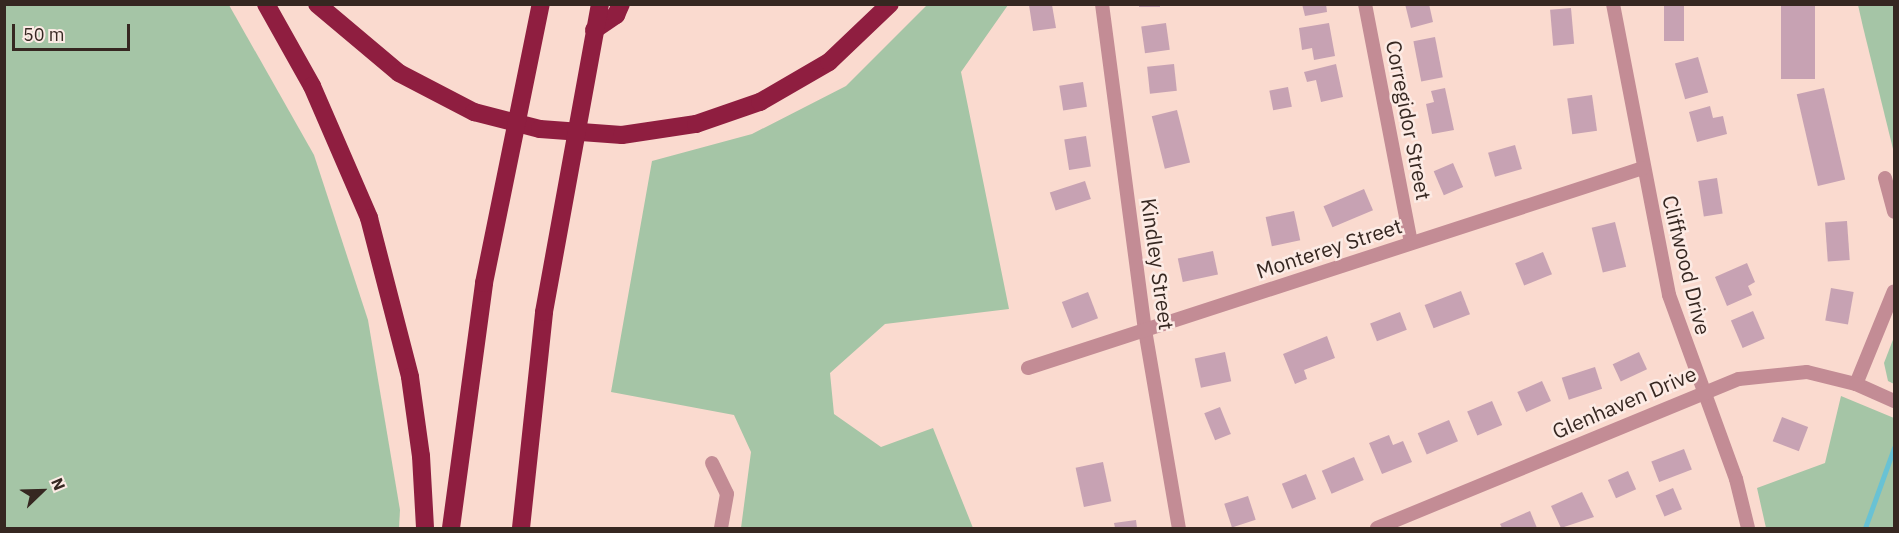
<!DOCTYPE html>
<style>
body{margin:0}
#map{position:relative;width:1899px;height:533px;overflow:hidden;background:#fadacf;font-family:"IBM Plex Sans",sans-serif}
div>[style]{position:absolute}
[style*='--x']{left:calc(var(--x)*1px);top:calc(var(--y)*1px);width:calc(var(--w)*1px);rotate:calc(var(--a)*1deg)}
.green>*{inset:0;background:#a5c5a6}
.stream>*{height:4.5px;margin:-2.25px;padding:0 2.25px;transform-origin:2.25px;border-radius:2.25px;background:#69c2d4}
.building>*{inset:0;background:#c7a2b3;transform-origin:0 0}
.street>*{height:14px;margin:-7px;padding:0 7px;transform-origin:7px;border-radius:7px;background:#c38c95}
.highway>*{height:18px;margin:-9px;padding:0 9px;transform-origin:9px;border-radius:9px;background:#8f1e40}
span{translate:-50% -50%;white-space:nowrap;text-align:center;line-height:1.15;-webkit-text-stroke:5px #fcebe5;paint-order:stroke}
.street-label{font-size:21px;color:#362721}
.frame{position:absolute;inset:0;border:6px solid #362721;pointer-events:none}
.north{position:absolute;left:12px;top:461px;width:60px;height:60px;-webkit-text-stroke:4px #fcebe5;paint-order:stroke;rotate:67deg;font-size:16px;font-weight:700;line-height:24px;text-align:center;color:#362721}
.north::after{content:'';display:block;margin:auto;width:21px;height:27px;background:#362721;clip-path:polygon(50% 0,100% 100%,50% 72%,0 100%)}
.scale{position:absolute;left:12px;top:24px;width:118px;height:27px;box-sizing:border-box;border:3px solid #362721;border-top:0;padding-left:8px;font-size:18px;line-height:21px;white-space:nowrap;color:#362721;-webkit-text-stroke:4px #fcebe5;paint-order:stroke}
</style>
<div id="map">
<div class="green">
<i style="clip-path:polygon(4px 5px,229px 5px,314px 155px,368px 320px,400px 510px,399px 528px,5px 528px)"></i>
<i style="clip-path:polygon(927px 5px,1008px 5px,961px 72px,1009px 309px,885px 324px,830px 373px,834px 414px,881px 447px,933px 428px,973px 528px,741px 528px,751px 452px,734px 415px,611px 392px,652px 161px,752px 134px,846px 86px)"></i>
<i style="clip-path:polygon(1858px 5px,1894px 5px,1894px 153px,1863px 27px)"></i>
<i style="clip-path:polygon(1894px 337px,1894px 384px,1888px 381px,1884px 363px)"></i>
<i style="clip-path:polygon(1841px 396px,1894px 418px,1894px 528px,1766px 528px,1757px 488px,1825px 463px)"></i>
</div>
<div class="stream">
<i style="--x:1865;--y:528;--w:85;--a:-70.1"></i>
</div>
<div class="building">
<i style="clip-path:polygon(1302px 4px,1326px 4px,1327px 12px,1305px 16px)"></i>
<i style="clip-path:polygon(1405px 4px,1429px 4px,1433px 22px,1411px 28px)"></i>
<i style="left:1664px;top:4px;width:20px;height:37px"></i>
<i style="left:1781px;top:4px;width:34px;height:75px"></i>
<i style="clip-path:polygon(1029px 5px,1052px 5px,1056px 28px,1033px 31px)"></i>
<i style="left:1139px;top:5px;width:21px;height:2px"></i>
<i style="left:1571px;top:8px;width:36px;height:21px;rotate:85deg"></i>
<i style="left:1166px;top:23px;width:27px;height:25px;rotate:82deg"></i>
<i style="clip-path:polygon(1329px 23px,1335px 56px,1314px 60px,1312px 48px,1302px 50px,1299px 28px)"></i>
<i style="left:1435px;top:37px;width:41px;height:22px;rotate:79deg"></i>
<i style="left:1698px;top:57px;width:37px;height:24px;rotate:74deg"></i>
<i style="left:1174px;top:64px;width:27px;height:27px;rotate:84deg"></i>
<i style="clip-path:polygon(1336px 64px,1343px 97px,1321px 102px,1316px 80px,1307px 82px,1304px 72px)"></i>
<i style="left:1083px;top:82px;width:25px;height:24px;rotate:81deg"></i>
<i style="left:1288px;top:87px;width:20px;height:19px;rotate:79deg"></i>
<i style="clip-path:polygon(1445px 88px,1454px 130px,1432px 134px,1426px 104px,1434px 102px,1431px 91px)"></i>
<i style="left:1824px;top:88px;width:94px;height:28px;rotate:77deg"></i>
<i style="left:1592px;top:95px;width:36px;height:25px;rotate:82deg"></i>
<i style="clip-path:polygon(1710px 106px,1713px 118px,1723px 116px,1727px 134px,1697px 142px,1689px 112px)"></i>
<i style="left:1177px;top:110px;width:54px;height:26px;rotate:76deg"></i>
<i style="left:1086px;top:136px;width:31px;height:22px;rotate:81deg"></i>
<i style="left:1515px;top:145px;width:25px;height:28px;rotate:74deg"></i>
<i style="left:1453px;top:163px;width:26px;height:21px;rotate:67deg"></i>
<i style="left:1717px;top:178px;width:36px;height:19px;rotate:81deg"></i>
<i style="left:1085px;top:181px;width:19px;height:37px;rotate:72deg"></i>
<i style="left:1364px;top:189px;width:23px;height:44px;rotate:67deg"></i>
<i style="left:1294px;top:211px;width:30px;height:29px;rotate:78deg"></i>
<i style="left:1847px;top:221px;width:39px;height:22px;rotate:86deg"></i>
<i style="left:1615px;top:222px;width:46px;height:24px;rotate:76deg"></i>
<i style="left:1213px;top:251px;width:24px;height:36px;rotate:78deg"></i>
<i style="left:1543px;top:252px;width:24px;height:30px;rotate:68deg"></i>
<i style="clip-path:polygon(1747px 263px,1755px 282px,1748px 286px,1752px 295px,1727px 306px,1715px 277px)"></i>
<i style="left:1831px;top:288px;width:23px;height:33px;rotate:10deg"></i>
<i style="left:1461px;top:291px;width:25px;height:39px;rotate:69deg"></i>
<i style="left:1088px;top:292px;width:28px;height:28px;rotate:69deg"></i>
<i style="left:1753px;top:311px;width:30px;height:24px;rotate:67deg"></i>
<i style="left:1400px;top:312px;width:19px;height:32px;rotate:69deg"></i>
<i style="clip-path:polygon(1327px 336px,1335px 358px,1304px 370px,1307px 379px,1295px 384px,1283px 354px)"></i>
<i style="left:1225px;top:352px;width:30px;height:31px;rotate:78deg"></i>
<i style="left:1639px;top:352px;width:19px;height:29px;rotate:65deg"></i>
<i style="left:1595px;top:367px;width:23px;height:35px;rotate:72deg"></i>
<i style="left:1542px;top:381px;width:22px;height:27px;rotate:66deg"></i>
<i style="left:1492px;top:401px;width:26px;height:27px;rotate:67deg"></i>
<i style="left:1220px;top:407px;width:29px;height:17px;rotate:68deg"></i>
<i style="left:1782px;top:417px;width:28px;height:26px;rotate:21deg"></i>
<i style="left:1449px;top:420px;width:23px;height:34px;rotate:67deg"></i>
<i style="clip-path:polygon(1389px 435px,1393px 445px,1403px 441px,1412px 462px,1382px 474px,1369px 443px)"></i>
<i style="left:1684px;top:449px;width:22px;height:35px;rotate:69deg"></i>
<i style="left:1354px;top:457px;width:25px;height:35px;rotate:67deg"></i>
<i style="left:1103px;top:462px;width:40px;height:28px;rotate:78deg"></i>
<i style="left:1628px;top:471px;width:20px;height:22px;rotate:66deg"></i>
<i style="left:1306px;top:474px;width:27px;height:26px;rotate:68deg"></i>
<i style="left:1673px;top:488px;width:23px;height:19px;rotate:67deg"></i>
<i style="clip-path:polygon(1582px 492px,1594px 517px,1561px 528px,1551px 506px)"></i>
<i style="left:1248px;top:496px;width:25px;height:25px;rotate:72deg"></i>
<i style="clip-path:polygon(1530px 511px,1537px 528px,1502px 528px,1500px 524px)"></i>
<i style="clip-path:polygon(1136px 520px,1137px 528px,1115px 528px,1114px 523px)"></i>
</div>
<div class="street">
<i style="--x:1102;--y:4;--w:329;--a:82.5"></i>
<i style="--x:1145;--y:330;--w:201;--a:80.3"></i>
<i style="--x:1365;--y:4;--w:243;--a:79.1"></i>
<i style="--x:1613;--y:4;--w:296;--a:79.1"></i>
<i style="--x:1669;--y:295;--w:196;--a:70"></i>
<i style="--x:1736;--y:479;--w:50;--a:76.2"></i>
<i style="--x:1885;--y:178;--w:35;--a:75"></i>
<i style="--x:1028;--y:368;--w:647;--a:-18.01"></i>
<i style="--x:1856;--y:384;--w:100;--a:-67.8"></i>
<i style="--x:712;--y:463;--w:34;--a:64"></i>
<i style="--x:727;--y:494;--w:35;--a:100"></i>
<i style="--x:1377;--y:528;--w:391;--a:-22.4"></i>
<i style="--x:1739;--y:379;--w:68;--a:-5.9"></i>
<i style="--x:1807;--y:372;--w:50;--a:13.8"></i>
<i style="--x:1856;--y:384;--w:42;--a:24.1"></i>
</div>
<div class="highway">
<i style="--x:266;--y:4;--w:94;--a:60.7"></i>
<i style="--x:312;--y:86;--w:144;--a:66.6"></i>
<i style="--x:369;--y:218;--w:164;--a:75.5"></i>
<i style="--x:410;--y:377;--w:80;--a:82.1"></i>
<i style="--x:421;--y:456;--w:72;--a:86.8"></i>
<i style="--x:317;--y:4;--w:107;--a:40.1"></i>
<i style="--x:399;--y:73;--w:85;--a:27.5"></i>
<i style="--x:474;--y:112;--w:68;--a:14.4"></i>
<i style="--x:540;--y:129;--w:82;--a:4.2"></i>
<i style="--x:622;--y:135;--w:75;--a:-8.5"></i>
<i style="--x:696;--y:124;--w:68;--a:-19"></i>
<i style="--x:760;--y:102;--w:80;--a:-30.1"></i>
<i style="--x:829;--y:62;--w:84;--a:-43.6"></i>
<i style="--x:594;--y:30;--w:27;--a:-34"></i>
<i style="--x:616;--y:15;--w:12;--a:-66"></i>
<i style="--x:451;--y:528;--w:247;--a:-82.3"></i>
<i style="--x:484;--y:283;--w:285;--a:-78.5"></i>
<i style="--x:521;--y:528;--w:217;--a:-83.9"></i>
<i style="--x:544;--y:312;--w:313;--a:-79.7"></i>
</div>
<div class="street-label">
<span style="left:1409px;top:120px;rotate:79deg">Corregidor Street</span>
<span style="left:1329px;top:248px;rotate:-18deg">Monterey Street</span>
<span style="left:1158px;top:264px;rotate:82deg">Kindley Street</span>
<span style="left:1687px;top:265px;rotate:76deg">Cliffwood Drive</span>
<span style="left:1624px;top:402px;rotate:-23deg">Glenhaven Drive</span>
</div>
<div class="frame"></div>
<div class="north">N</div>
<div class="scale">50 m</div>
</div>
